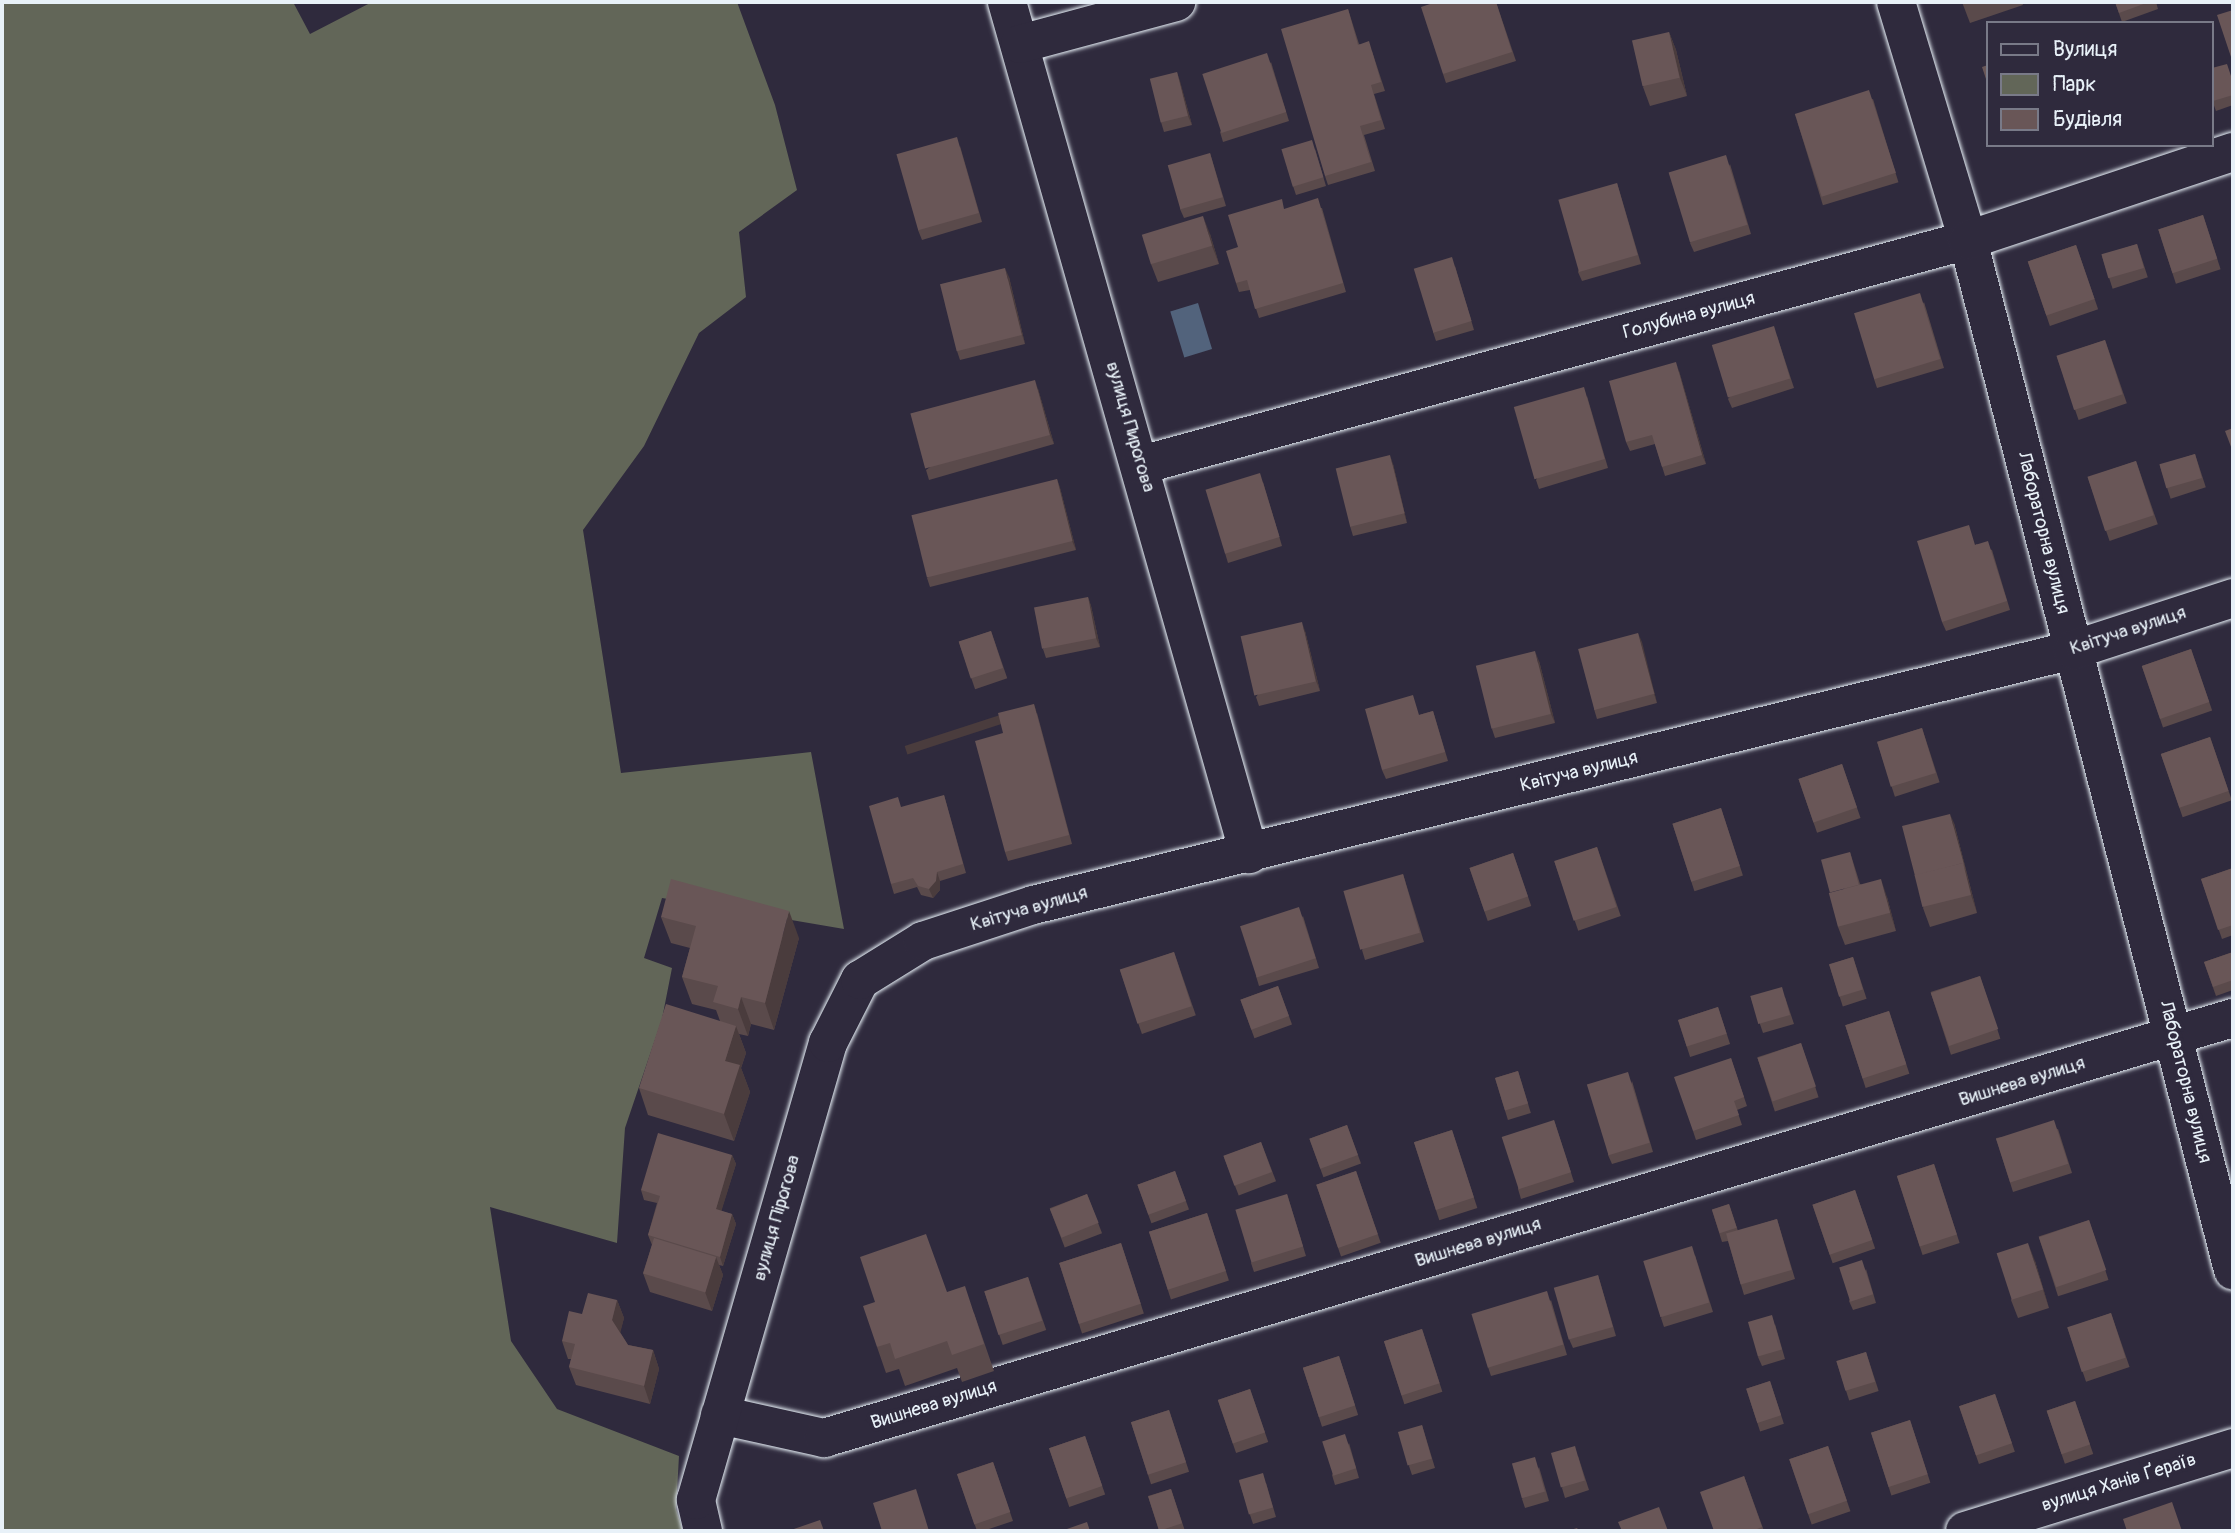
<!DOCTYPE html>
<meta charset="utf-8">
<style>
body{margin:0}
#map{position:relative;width:2235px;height:1533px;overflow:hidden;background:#2f2a3d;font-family:Pangolin,sans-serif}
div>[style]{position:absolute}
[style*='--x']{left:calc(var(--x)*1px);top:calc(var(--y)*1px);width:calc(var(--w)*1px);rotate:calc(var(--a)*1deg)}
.green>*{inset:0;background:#626658}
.water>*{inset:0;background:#52637c;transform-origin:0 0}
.roads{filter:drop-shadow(0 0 2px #e8f1f8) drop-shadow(0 0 2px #e8f1f8)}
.street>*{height:38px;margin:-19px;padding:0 19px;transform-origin:19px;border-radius:19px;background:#2f2a3d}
.wall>*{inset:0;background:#5a4a4b;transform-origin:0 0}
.shaded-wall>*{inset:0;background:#4a3c3d;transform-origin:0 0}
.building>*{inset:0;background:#695657;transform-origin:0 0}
span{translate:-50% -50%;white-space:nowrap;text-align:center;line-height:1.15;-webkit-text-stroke:7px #2f2a3d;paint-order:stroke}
.street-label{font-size:19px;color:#e8f1f8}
.frame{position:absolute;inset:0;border:4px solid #e8f1f8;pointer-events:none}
.legend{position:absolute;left:1986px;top:21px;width:228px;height:126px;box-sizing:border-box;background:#2f2a3d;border:2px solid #797a88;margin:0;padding:9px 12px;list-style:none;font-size:21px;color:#e8f1f8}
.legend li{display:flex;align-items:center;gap:14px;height:35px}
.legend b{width:35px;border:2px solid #797a88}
</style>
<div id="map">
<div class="green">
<i style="clip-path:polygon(2px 2px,293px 2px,310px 34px,372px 2px,737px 2px,775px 105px,797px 190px,739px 232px,746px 297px,699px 333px,644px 446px,583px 530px,621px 773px,811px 752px,844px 929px,662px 898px,644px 958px,672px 968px,662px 1019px,625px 1128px,617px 1243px,490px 1207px,511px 1341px,557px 1409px,679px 1456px,676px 1509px,683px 1531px,2px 1531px)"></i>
</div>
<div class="water">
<i style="left:1198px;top:303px;width:48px;height:29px;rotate:73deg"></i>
</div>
<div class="roads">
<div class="street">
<i style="--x:1007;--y:2;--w:886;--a:74.14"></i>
<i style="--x:1896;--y:2;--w:249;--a:73.2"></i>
<i style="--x:1968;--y:240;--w:1064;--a:75.57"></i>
<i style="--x:1020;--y:44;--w:162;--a:-15.1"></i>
<i style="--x:1141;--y:465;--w:857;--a:-15.22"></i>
<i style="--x:1968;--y:240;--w:279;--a:-18.4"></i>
<i style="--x:720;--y:1415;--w:107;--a:12.5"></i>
<i style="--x:824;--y:1438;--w:1470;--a:-16.6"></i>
<i style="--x:703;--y:1531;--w:32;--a:-103"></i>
<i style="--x:696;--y:1500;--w:476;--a:-73.9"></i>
<i style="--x:828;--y:1043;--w:71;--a:-63.1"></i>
<i style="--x:860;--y:980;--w:74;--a:-31.8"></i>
<i style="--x:923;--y:941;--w:116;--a:-18.1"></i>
<i style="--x:1033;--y:905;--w:1071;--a:-13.78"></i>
<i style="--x:2073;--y:650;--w:168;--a:-18"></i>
<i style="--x:1965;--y:1531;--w:281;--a:-17.2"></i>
</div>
</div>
<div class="wall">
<i style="clip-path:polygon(1496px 2px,1516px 61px,1446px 83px,1443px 74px)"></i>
<i style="clip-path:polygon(1962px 2px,2022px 2px,2023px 5px,1970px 23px)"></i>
<i style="clip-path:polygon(2115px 2px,2156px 2px,2158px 9px,2122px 22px)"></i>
<i style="clip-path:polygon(1348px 9px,1359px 44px,1372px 51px,1385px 91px,1374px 94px,1385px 129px,1364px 135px,1375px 171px,1328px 185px,1325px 176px)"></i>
<i style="clip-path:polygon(1669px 32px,1676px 50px,1687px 96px,1650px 106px,1643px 87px)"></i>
<i style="clip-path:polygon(1271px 62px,1289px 121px,1223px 142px,1220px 132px)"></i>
<i style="clip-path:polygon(1177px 72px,1192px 125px,1164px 132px,1161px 122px)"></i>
<i style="clip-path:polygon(2233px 82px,2233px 105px,2216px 111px,2212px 100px)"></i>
<i style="left:1873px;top:99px;width:87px;height:79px;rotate:73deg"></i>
<i style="clip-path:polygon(960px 146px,982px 222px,922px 240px,918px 230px)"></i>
<i style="clip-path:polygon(1315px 149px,1326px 186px,1296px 195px,1293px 186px)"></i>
<i style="clip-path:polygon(1210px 153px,1226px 206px,1184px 218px,1180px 209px)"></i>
<i style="clip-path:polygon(1730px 164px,1751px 234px,1694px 252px,1690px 243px)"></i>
<i style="clip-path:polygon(1617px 183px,1641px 264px,1582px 281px,1578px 272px)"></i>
<i style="clip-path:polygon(1322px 208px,1346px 292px,1259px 318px,1250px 290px,1239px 292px,1236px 283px,1238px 247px,1285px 209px)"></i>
<i style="left:2203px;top:215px;width:57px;height:47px;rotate:72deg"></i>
<i style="clip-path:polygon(1210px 234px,1219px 264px,1158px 282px,1151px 264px)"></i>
<i style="left:2137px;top:244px;width:35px;height:37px;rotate:72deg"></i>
<i style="left:2076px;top:245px;width:68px;height:51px;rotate:71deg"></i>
<i style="clip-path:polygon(1455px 266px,1474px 330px,1436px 341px,1433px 332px)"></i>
<i style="clip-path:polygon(1009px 277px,1025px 344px,960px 360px,957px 351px)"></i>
<i style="clip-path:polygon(1924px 302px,1944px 368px,1877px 388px,1874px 379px)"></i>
<i style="clip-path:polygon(1777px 336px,1794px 388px,1732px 408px,1728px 399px)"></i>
<i style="left:2105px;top:340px;width:67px;height:51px;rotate:71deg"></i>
<i style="clip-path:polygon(1679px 371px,1706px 464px,1665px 476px,1655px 444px,1630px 451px,1626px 442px)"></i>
<i style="clip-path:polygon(1038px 389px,1054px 444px,929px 480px,926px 470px)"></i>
<i style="clip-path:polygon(1587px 396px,1608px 468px,1539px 489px,1536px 480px)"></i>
<i style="left:2195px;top:454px;width:35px;height:37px;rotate:72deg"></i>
<i style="left:2136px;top:461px;width:67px;height:51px;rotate:71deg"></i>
<i style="clip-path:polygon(1393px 464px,1407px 523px,1353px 536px,1350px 526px)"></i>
<i style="clip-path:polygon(1057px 479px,1060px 488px,1076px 550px,930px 587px,927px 578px)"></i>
<i style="clip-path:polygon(1263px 482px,1282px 546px,1228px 563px,1225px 553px)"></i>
<i style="clip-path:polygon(1976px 544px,1992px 550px,2010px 610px,1946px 631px,1942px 622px)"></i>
<i style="clip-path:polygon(1088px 597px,1091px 606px,1100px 647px,1046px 658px,1043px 649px)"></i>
<i style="left:991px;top:631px;width:50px;height:34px;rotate:71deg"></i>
<i style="clip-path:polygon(1305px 631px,1320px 691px,1259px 706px,1256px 697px)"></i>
<i style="clip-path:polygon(1638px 633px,1657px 703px,1597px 719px,1594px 709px)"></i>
<i style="left:2191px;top:649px;width:65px;height:52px;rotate:71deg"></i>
<i style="clip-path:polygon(1539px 661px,1555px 723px,1495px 738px,1492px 729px)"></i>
<i style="clip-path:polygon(1433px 711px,1448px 761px,1386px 779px,1382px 770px,1419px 715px)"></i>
<i style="clip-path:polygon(1037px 713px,1072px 844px,1008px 861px,1005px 852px,1003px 733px)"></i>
<i style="left:1922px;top:728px;width:57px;height:47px;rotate:72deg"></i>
<i style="left:2210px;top:737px;width:67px;height:52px;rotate:71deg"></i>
<i style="left:1842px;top:764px;width:57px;height:46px;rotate:71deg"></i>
<i style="clip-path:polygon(944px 795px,966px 873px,940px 881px,940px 890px,933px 898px,921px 895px,917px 887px,894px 894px,891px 884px)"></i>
<i style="left:1721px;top:808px;width:71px;height:51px;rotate:72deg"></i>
<i style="clip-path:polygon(1954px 823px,1977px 913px,1930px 927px,1923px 908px)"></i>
<i style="left:1597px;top:847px;width:73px;height:45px;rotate:71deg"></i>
<i style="clip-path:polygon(1850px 852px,1860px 884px,1887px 897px,1896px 931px,1845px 945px,1838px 927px)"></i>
<i style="left:1513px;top:853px;width:56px;height:46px;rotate:71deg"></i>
<i style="clip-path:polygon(2233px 868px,2233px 935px,2222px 939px,2201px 879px)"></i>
<i style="clip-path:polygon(1403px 874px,1424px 942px,1365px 960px,1362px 950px)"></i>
<i style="clip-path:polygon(1303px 916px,1319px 968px,1259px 986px,1256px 976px)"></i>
<i style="clip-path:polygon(661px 917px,799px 938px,774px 1030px,751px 1024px,748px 1036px,739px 1034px,746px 1053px,741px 1068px,750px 1092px,734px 1141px,648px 1115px,639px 1088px,720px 1021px,716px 1010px,692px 1004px,682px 977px,690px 948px,671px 943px)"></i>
<i style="left:1174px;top:952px;width:67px;height:57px;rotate:71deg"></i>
<i style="clip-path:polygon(2233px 952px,2233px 990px,2216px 996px,2204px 962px)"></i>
<i style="left:1853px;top:957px;width:44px;height:25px;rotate:72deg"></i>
<i style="left:1980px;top:976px;width:66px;height:52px;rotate:72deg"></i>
<i style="left:1278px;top:986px;width:41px;height:40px;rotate:70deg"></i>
<i style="clip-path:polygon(1785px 997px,1794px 1024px,1763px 1033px,1751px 998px)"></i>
<i style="left:1718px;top:1007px;width:39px;height:42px;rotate:72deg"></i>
<i style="left:1889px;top:1011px;width:66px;height:46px;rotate:72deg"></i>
<i style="left:1801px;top:1043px;width:57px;height:46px;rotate:72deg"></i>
<i style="clip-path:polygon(1731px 1058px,1747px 1106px,1737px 1110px,1742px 1125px,1696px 1140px,1693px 1131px)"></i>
<i style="left:1518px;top:1071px;width:44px;height:24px;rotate:73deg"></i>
<i style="clip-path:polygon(1632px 1081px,1653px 1152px,1612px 1164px,1608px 1155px)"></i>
<i style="clip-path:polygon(1554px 1120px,1574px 1182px,1521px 1199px,1518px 1189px)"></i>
<i style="left:1347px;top:1125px;width:41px;height:40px;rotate:70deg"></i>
<i style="clip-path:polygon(2058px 1129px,2072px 1173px,2013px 1192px,1996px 1138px)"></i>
<i style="left:1452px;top:1130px;width:82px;height:40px;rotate:72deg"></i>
<i style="left:1261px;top:1142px;width:42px;height:40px;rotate:69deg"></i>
<i style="clip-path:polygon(732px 1155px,736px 1164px,721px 1211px,732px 1214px,736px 1224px,723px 1266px,719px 1265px,723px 1275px,712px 1311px,650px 1292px,643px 1273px,652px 1245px,648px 1235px,657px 1203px,644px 1200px,641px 1190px)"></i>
<i style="left:1934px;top:1164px;width:83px;height:39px;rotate:72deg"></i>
<i style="left:1175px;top:1171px;width:41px;height:40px;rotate:70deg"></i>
<i style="left:1356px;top:1171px;width:76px;height:42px;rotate:71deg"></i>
<i style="left:1855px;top:1190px;width:62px;height:45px;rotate:71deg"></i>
<i style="left:1087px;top:1194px;width:42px;height:40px;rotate:69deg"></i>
<i style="clip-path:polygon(1287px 1194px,1306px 1256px,1254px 1272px,1251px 1263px)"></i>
<i style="clip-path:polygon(1729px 1204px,1738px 1231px,1777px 1219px,1795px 1279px,1744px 1295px,1728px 1241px,1722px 1242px,1712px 1210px)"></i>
<i style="left:1207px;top:1213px;width:71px;height:61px;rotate:72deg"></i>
<i style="left:2089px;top:1220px;width:63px;height:53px;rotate:72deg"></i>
<i style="left:1121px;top:1243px;width:74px;height:65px;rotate:72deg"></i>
<i style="clip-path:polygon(1695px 1255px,1713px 1312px,1664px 1327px,1661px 1318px)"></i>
<i style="clip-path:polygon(2035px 1261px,2049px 1308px,2018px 1318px,2011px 1300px)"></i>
<i style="clip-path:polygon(1866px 1269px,1876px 1303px,1853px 1310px,1849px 1301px)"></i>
<i style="clip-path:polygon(1598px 1275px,1616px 1336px,1573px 1348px,1569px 1339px)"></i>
<i style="left:1028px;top:1277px;width:56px;height:46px;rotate:71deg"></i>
<i style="clip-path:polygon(947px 1292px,974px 1313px,994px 1371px,962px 1382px,957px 1368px,905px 1386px,899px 1369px,886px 1373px,877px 1347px)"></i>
<i style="clip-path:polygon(617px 1300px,624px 1318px,620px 1332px,628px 1345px,653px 1350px,659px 1369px,650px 1404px,576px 1385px,569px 1367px,571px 1359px,568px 1359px,562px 1341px,582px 1314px)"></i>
<i style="clip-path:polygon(1551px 1300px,1567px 1355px,1491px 1376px,1488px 1367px)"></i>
<i style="left:2111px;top:1313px;width:57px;height:46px;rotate:71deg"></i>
<i style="clip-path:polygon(1775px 1324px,1785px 1359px,1762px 1366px,1758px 1357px)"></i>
<i style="left:1422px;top:1329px;width:66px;height:40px;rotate:72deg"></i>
<i style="left:1866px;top:1352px;width:41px;height:31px;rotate:72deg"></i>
<i style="left:1339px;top:1356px;width:62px;height:38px;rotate:72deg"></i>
<i style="left:1770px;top:1381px;width:45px;height:25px;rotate:72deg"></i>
<i style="left:1250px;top:1389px;width:56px;height:34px;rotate:71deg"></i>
<i style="left:1995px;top:1394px;width:61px;height:38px;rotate:71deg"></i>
<i style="left:2075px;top:1401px;width:56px;height:30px;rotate:71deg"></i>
<i style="left:1169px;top:1410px;width:65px;height:40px;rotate:72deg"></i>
<i style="left:1910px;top:1420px;width:66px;height:41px;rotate:72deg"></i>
<i style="clip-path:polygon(1422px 1425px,1435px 1468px,1412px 1475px,1409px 1466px)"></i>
<i style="left:1085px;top:1436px;width:62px;height:38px;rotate:71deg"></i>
<i style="clip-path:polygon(1349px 1443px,1359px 1478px,1335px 1485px,1332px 1475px)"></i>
<i style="left:1828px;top:1446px;width:69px;height:41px;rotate:71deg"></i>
<i style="clip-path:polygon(1578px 1456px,1589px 1490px,1565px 1498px,1562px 1488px)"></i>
<i style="clip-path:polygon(993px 1462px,1013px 1521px,983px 1531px,977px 1531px,957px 1474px)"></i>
<i style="clip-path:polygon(1539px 1467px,1549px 1501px,1525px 1508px,1522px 1499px)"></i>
<i style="clip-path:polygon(1744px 1476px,1764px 1531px,1714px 1531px)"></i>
<i style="clip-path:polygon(1239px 1481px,1266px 1483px,1276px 1517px,1253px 1524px)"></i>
<i style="clip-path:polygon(1171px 1489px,1185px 1531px,1159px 1531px,1148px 1496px)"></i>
</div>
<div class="shaded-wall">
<i style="clip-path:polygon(1669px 32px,1676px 50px,1687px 96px,1680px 78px)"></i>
<i style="clip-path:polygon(1177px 72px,1180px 81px,1192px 125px,1188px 116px)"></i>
<i style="clip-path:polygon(1203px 216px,1210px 234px,1219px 264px,1212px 246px)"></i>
<i style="clip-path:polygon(1005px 268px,1009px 277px,1025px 344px,1022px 335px)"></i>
<i style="clip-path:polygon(1676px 362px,1679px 371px,1706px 464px,1702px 455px)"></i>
<i style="clip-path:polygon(1035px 380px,1038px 389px,1054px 444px,1050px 435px)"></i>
<i style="clip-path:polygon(1390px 455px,1393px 464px,1407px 523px,1404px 513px)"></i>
<i style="clip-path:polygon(1057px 479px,1060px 488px,1076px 550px,1072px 541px)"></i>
<i style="clip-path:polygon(1088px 597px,1091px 606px,1100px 647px,1096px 638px)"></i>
<i style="clip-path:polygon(1302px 622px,1305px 631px,1320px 691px,1316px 681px)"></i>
<i style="clip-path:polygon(1638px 633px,1642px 642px,1657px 703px,1654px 694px)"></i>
<i style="clip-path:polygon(1535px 651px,1539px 661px,1555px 723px,1551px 714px)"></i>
<i style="left:1034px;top:704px;width:9px;height:136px;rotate:72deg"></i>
<i style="clip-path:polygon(1950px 814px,1954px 823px,1969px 882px,1966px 872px)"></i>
<i style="clip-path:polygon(1963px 863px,1969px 882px,1977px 913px,1971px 895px)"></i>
<i style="clip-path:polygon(937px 872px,940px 881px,940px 890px,933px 898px,929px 889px)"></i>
<i style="clip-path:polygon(1881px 879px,1887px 897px,1896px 931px,1890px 913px)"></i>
<i style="clip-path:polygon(789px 911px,799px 938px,774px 1030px,765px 1003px)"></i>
<i style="clip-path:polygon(741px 997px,751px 1024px,748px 1036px,738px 1009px)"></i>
<i style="clip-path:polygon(736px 1026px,746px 1053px,741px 1068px,750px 1092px,734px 1141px,724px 1114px,725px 1061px)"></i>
<i style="clip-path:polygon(732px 1155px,736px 1164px,719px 1219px,716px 1209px)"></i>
<i style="clip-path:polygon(732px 1214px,736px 1224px,723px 1266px,720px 1257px)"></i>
<i style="clip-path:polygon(2028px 1243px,2035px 1261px,2049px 1308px,2043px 1290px)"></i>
<i style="clip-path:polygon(716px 1257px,723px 1275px,712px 1311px,705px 1292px)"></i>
<i style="clip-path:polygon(617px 1300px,624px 1318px,619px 1338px,612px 1320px)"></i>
<i style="clip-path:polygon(653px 1350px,659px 1369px,650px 1404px,644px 1386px)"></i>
</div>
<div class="building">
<i style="clip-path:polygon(1436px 2px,1496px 2px,1512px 52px,1443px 74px,1421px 7px)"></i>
<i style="clip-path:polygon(2115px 2px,2149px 2px,2119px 13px)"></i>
<i style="clip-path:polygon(1348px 9px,1358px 45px,1369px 41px,1381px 82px,1371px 85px,1381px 120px,1360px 126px,1371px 162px,1325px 176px,1281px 29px)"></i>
<i style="clip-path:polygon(2233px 10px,2233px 63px,2217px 15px)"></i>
<i style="left:1669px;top:32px;width:47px;height:38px;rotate:77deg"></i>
<i style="left:1267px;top:53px;width:62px;height:68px;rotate:72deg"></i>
<i style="clip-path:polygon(2227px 64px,2233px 82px,2233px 95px,2213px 101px,2212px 68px)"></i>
<i style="clip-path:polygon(1988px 65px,1988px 85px,1982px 67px)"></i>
<i style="left:1177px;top:72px;width:45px;height:28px;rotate:76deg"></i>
<i style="left:1869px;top:90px;width:87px;height:78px;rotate:72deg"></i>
<i style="left:957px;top:137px;width:79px;height:63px;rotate:74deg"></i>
<i style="left:1312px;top:140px;width:39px;height:32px;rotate:73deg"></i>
<i style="left:1210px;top:153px;width:46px;height:44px;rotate:74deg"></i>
<i style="left:1726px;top:155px;width:73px;height:60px;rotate:73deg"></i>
<i style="left:1617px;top:183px;width:75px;height:61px;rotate:74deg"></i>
<i style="clip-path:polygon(1318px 198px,1343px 283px,1255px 309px,1247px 280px,1236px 283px,1226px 251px,1238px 247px,1228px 215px,1282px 199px,1284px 209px)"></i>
<i style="left:2203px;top:215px;width:46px;height:47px;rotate:72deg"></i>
<i style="left:1203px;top:216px;width:31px;height:64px;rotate:73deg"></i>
<i style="left:2137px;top:244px;width:25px;height:37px;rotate:74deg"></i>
<i style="left:2076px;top:245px;width:57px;height:51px;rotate:71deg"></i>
<i style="left:1452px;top:257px;width:67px;height:40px;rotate:73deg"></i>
<i style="left:1005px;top:268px;width:69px;height:67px;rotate:76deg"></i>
<i style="left:1920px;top:293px;width:69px;height:69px;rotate:73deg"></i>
<i style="left:1774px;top:326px;width:55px;height:65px;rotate:73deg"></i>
<i style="left:2105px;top:340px;width:57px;height:51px;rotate:72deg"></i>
<i style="clip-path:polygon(1676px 362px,1702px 455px,1662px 467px,1652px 435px,1626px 442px,1609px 381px)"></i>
<i style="left:1035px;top:380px;width:57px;height:129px;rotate:75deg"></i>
<i style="left:1584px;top:387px;width:75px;height:73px;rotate:74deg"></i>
<i style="clip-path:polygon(2233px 428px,2233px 452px,2225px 431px)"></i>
<i style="left:2195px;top:454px;width:25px;height:37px;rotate:74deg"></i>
<i style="left:1390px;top:455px;width:60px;height:56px;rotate:76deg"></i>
<i style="left:2136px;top:461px;width:57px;height:51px;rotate:72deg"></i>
<i style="left:1260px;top:473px;width:67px;height:57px;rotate:73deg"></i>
<i style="left:1057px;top:479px;width:64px;height:150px;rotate:76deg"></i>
<i style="clip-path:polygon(1969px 525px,1975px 545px,1988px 541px,2007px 601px,1942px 622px,1917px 541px)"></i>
<i style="left:1088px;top:597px;width:42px;height:55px;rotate:79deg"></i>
<i style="left:1302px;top:622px;width:61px;height:63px;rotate:77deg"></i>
<i style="left:991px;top:631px;width:39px;height:34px;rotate:72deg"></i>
<i style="left:1638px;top:633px;width:63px;height:62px;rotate:75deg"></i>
<i style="left:2191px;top:649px;width:56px;height:52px;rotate:71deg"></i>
<i style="left:1535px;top:651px;width:65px;height:61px;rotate:76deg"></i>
<i style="clip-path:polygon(1413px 695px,1419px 715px,1433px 711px,1445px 752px,1382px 770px,1365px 709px)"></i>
<i style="clip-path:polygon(1034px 704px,1069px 835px,1005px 852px,975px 741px,1003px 733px,998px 713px)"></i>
<i style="left:1922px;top:728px;width:47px;height:47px;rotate:73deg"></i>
<i style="left:2210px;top:737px;width:57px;height:52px;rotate:71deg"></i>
<i style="left:1842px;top:764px;width:46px;height:46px;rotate:71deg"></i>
<i style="clip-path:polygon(944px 795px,963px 864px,937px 872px,936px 881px,929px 889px,918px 886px,913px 878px,891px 884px,869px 806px,898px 797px,901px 807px)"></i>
<i style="left:1721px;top:808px;width:61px;height:51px;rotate:72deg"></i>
<i style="clip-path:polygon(1950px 814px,1966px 872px,1963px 863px,1915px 876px,1902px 826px)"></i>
<i style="left:1597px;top:847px;width:63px;height:45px;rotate:72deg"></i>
<i style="left:1850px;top:852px;width:34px;height:30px;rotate:75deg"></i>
<i style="left:1513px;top:853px;width:46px;height:46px;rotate:71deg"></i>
<i style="left:1963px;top:863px;width:33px;height:50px;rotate:76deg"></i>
<i style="clip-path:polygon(2233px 868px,2233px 925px,2218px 930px,2201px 879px)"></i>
<i style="left:1403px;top:874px;width:61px;height:62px;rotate:74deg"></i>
<i style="clip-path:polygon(671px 879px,789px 911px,765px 1003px,741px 997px,738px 1009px,713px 1002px,718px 986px,682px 977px,696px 926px,661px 917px)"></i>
<i style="left:1881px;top:879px;width:35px;height:54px;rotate:75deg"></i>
<i style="left:1299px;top:907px;width:54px;height:62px;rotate:72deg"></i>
<i style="left:1174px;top:952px;width:57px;height:57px;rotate:72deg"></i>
<i style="clip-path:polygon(2233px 952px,2233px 980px,2213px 987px,2204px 962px)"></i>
<i style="left:1853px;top:957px;width:34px;height:25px;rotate:73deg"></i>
<i style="left:1980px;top:976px;width:56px;height:52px;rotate:71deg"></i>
<i style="left:1278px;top:986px;width:32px;height:40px;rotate:70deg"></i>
<i style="left:1782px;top:987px;width:29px;height:33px;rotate:74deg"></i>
<i style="clip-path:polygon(666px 1004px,736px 1026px,725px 1061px,740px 1065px,724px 1114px,639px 1088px)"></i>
<i style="left:1718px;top:1007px;width:28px;height:42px;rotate:72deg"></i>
<i style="left:1889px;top:1011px;width:56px;height:46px;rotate:72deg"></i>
<i style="left:1801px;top:1043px;width:46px;height:46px;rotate:71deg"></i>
<i style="clip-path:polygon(1731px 1058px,1744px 1097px,1734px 1101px,1739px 1115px,1693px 1131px,1674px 1077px)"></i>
<i style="left:1518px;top:1071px;width:34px;height:24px;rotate:73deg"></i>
<i style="left:1628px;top:1072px;width:74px;height:43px;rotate:73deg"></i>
<i style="left:1554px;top:1120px;width:55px;height:55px;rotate:72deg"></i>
<i style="left:2054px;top:1120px;width:46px;height:61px;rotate:72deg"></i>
<i style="left:1347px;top:1125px;width:32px;height:40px;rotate:70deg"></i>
<i style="left:1452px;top:1130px;width:71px;height:40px;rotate:72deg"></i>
<i style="clip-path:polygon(658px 1133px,732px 1155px,716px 1209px,732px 1214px,720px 1257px,648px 1235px,660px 1196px,641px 1190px)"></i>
<i style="left:1261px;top:1142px;width:32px;height:40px;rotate:70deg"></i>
<i style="left:1934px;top:1164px;width:74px;height:39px;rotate:72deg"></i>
<i style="left:1175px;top:1171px;width:32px;height:40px;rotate:70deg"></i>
<i style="left:1356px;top:1171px;width:67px;height:42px;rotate:71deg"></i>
<i style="left:1855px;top:1190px;width:53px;height:45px;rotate:71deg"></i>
<i style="left:1087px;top:1194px;width:31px;height:40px;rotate:68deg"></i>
<i style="left:1287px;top:1194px;width:55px;height:54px;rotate:73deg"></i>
<i style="left:1729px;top:1204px;width:25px;height:18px;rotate:72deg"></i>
<i style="left:1207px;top:1213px;width:61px;height:61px;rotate:72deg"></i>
<i style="left:1777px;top:1219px;width:53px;height:53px;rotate:74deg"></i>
<i style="left:2089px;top:1220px;width:53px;height:53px;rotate:71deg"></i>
<i style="clip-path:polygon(926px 1234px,947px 1292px,965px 1286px,984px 1344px,952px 1355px,947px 1341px,895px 1359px,890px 1343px,877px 1347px,863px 1306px,875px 1302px,860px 1257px)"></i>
<i style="left:654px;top:1238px;width:65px;height:37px;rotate:17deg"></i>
<i style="left:1121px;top:1243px;width:64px;height:65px;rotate:72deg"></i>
<i style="left:2028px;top:1243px;width:49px;height:33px;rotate:72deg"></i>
<i style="left:1692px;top:1246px;width:59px;height:51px;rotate:73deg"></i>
<i style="left:1862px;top:1260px;width:36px;height:24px;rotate:72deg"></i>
<i style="left:1598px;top:1275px;width:54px;height:46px;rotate:74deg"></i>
<i style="left:1028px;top:1277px;width:46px;height:46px;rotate:72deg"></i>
<i style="left:1547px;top:1291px;width:56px;height:79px;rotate:73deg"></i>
<i style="clip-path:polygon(588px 1293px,617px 1300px,612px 1320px,628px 1345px,653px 1350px,644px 1386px,569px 1367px,575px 1344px,562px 1341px,569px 1311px,582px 1314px)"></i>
<i style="left:2111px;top:1313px;width:47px;height:46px;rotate:72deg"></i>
<i style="left:1772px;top:1315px;width:36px;height:25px;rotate:74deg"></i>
<i style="left:1422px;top:1329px;width:57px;height:40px;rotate:72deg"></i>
<i style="left:1866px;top:1352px;width:31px;height:31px;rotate:73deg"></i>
<i style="left:1339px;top:1356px;width:52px;height:38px;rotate:72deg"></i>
<i style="left:1770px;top:1381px;width:36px;height:25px;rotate:72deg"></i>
<i style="left:1250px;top:1389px;width:46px;height:34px;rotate:71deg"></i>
<i style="left:1995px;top:1394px;width:52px;height:38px;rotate:71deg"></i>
<i style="left:2075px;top:1401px;width:46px;height:30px;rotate:71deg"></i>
<i style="left:1169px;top:1410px;width:55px;height:40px;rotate:72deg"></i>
<i style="left:1910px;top:1420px;width:57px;height:41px;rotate:72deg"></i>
<i style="left:1422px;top:1425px;width:35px;height:25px;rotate:74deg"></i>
<i style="left:1345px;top:1434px;width:36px;height:24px;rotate:72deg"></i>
<i style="left:1085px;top:1436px;width:53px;height:38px;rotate:71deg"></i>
<i style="left:1575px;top:1446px;width:36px;height:25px;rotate:74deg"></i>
<i style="left:1828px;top:1446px;width:58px;height:41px;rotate:71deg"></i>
<i style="left:1535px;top:1457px;width:36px;height:24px;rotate:74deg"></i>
<i style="left:993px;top:1462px;width:53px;height:38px;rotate:71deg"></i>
<i style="left:1263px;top:1473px;width:36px;height:25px;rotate:74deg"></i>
<i style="clip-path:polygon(1744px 1476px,1762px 1527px,1752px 1531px,1714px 1531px,1700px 1492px)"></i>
<i style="clip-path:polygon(916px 1489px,929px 1531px,882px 1531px,873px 1503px)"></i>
<i style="left:1171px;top:1489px;width:36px;height:24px;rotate:72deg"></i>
<i style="clip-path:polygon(2172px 1502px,2182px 1531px,2127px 1531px,2123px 1519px)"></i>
<i style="clip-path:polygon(1659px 1507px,1668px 1531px,1622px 1531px,1618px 1522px)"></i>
<i style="clip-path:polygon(820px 1520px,824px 1531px,788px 1531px)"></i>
<i style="clip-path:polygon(1087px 1522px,1090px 1531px,1064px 1531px,1064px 1530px)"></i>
<i style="clip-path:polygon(1577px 1528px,1579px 1531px,1567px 1531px)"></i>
</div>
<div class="street-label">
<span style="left:1689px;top:316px;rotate:-15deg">Голубина вулиця</span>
<span style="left:1130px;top:427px;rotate:74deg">вулиця Пирогова</span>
<span style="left:2043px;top:533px;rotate:76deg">Лабораторна вулиця</span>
<span style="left:2128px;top:631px;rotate:-18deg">Квітуча вулиця</span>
<span style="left:1579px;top:772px;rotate:-14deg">Квітуча вулиця</span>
<span style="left:1029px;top:909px;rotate:-16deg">Квітуча вулиця</span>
<span style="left:2022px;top:1082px;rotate:-17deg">Вишнева вулиця</span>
<span style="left:2185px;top:1082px;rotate:76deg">Лабораторна вулиця</span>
<span style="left:777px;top:1218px;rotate:-74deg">вулиця Пірогова</span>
<span style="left:1478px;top:1243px;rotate:-17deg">Вишнева вулиця</span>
<span style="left:934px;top:1405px;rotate:-17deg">Вишнева вулиця</span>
<span style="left:2119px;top:1483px;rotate:-17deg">вулиця Ханів Ґераїв</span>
</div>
<div class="frame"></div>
<ul class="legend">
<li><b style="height:9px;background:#2f2a3d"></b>Вулиця</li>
<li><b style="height:19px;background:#626658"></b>Парк</li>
<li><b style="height:19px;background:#695657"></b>Будівля</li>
</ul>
</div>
